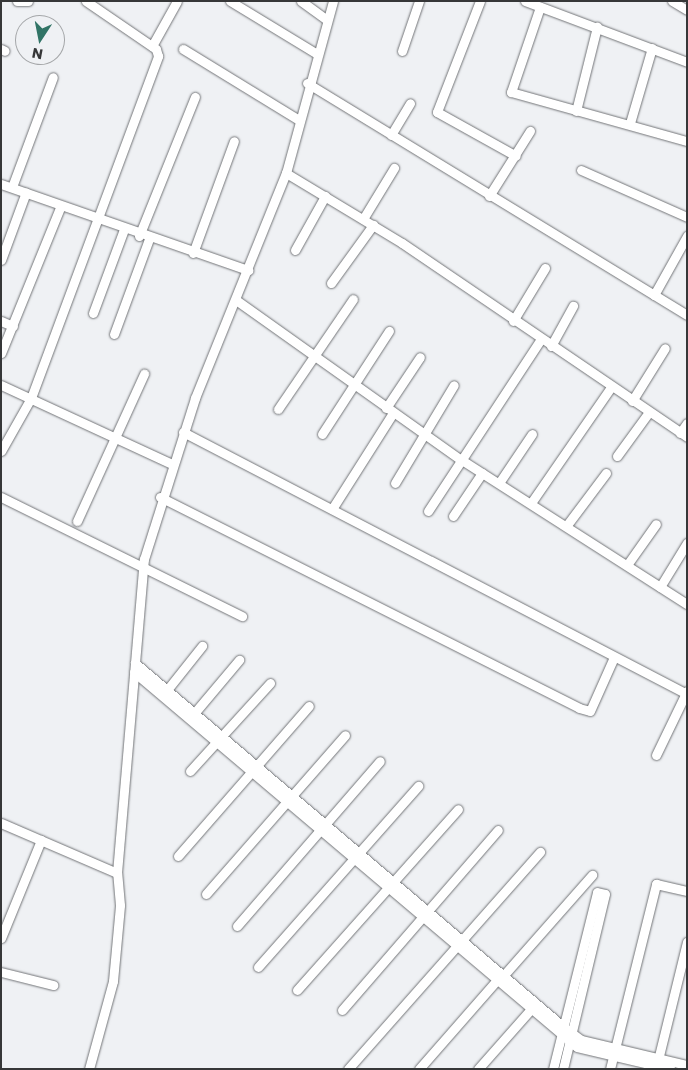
<!DOCTYPE html>
<style>
body{margin:0}
#map{position:relative;width:688px;height:1070px;overflow:hidden;background:#eff1f4;font-family:Poppins,sans-serif}
div>[style]{position:absolute}
[style*='--x']{left:calc(var(--x)*1px);top:calc(var(--y)*1px);width:calc(var(--w)*1px);rotate:calc(var(--a)*1deg)}
.roads{filter:drop-shadow(0 0 1px #727477) drop-shadow(0 0 1px #727477)}
.minor>*{height:9px;margin:-4.5px;padding:0 4.5px;transform-origin:4.5px;border-radius:4.5px;background:#fff}
span{translate:-50% -50%;white-space:nowrap;text-align:center;line-height:1.15;-webkit-text-stroke:4px #eff1f4;paint-order:stroke}
.frame{position:absolute;inset:0;border:2px solid #363738;pointer-events:none}
.north{position:absolute;left:15px;top:15px;width:50px;height:50px;box-sizing:border-box;background:#eff1f4;border:1px solid #a5a7a9;border-radius:50%;rotate:191deg;font-size:14px;font-weight:700;line-height:20px;text-align:center;color:#363738}
.north::after{content:'';display:block;margin:auto;width:18px;height:22px;background:#317466;clip-path:polygon(50% 0,100% 100%,50% 72%,0 100%)}
</style>
<div id="map">
<div class="roads">
<div class="minor">
<i style="--x:17;--y:1;--w:11;--a:0"></i>
<i style="--x:230;--y:1;--w:102;--a:31.3"></i>
<i style="--x:301;--y:1;--w:32;--a:36"></i>
<i style="--x:480;--y:1;--w:119;--a:111.2"></i>
<i style="--x:437;--y:112;--w:90;--a:29.1"></i>
<i style="--x:525;--y:1;--w:173;--a:20.6"></i>
<i style="--x:672;--y:1;--w:17;--a:31"></i>
<i style="--x:540;--y:7;--w:90;--a:108.8"></i>
<i style="--x:511;--y:92;--w:183;--a:15.6"></i>
<i style="--x:152;--y:46;--w:51;--a:-60.9"></i>
<i style="--x:1;--y:49;--w:4;--a:27"></i>
<i style="--x:183;--y:49;--w:136;--a:31.5"></i>
<i style="--x:402;--y:51;--w:53;--a:-71.2"></i>
<i style="--x:307;--y:83;--w:445;--a:31.4"></i>
<i style="--x:576;--y:111;--w:87;--a:-76"></i>
<i style="--x:630;--y:123;--w:78;--a:-73.7"></i>
<i style="--x:391;--y:135;--w:37;--a:-59"></i>
<i style="--x:581;--y:170;--w:116;--a:23.9"></i>
<i style="--x:286;--y:173;--w:135;--a:31.1"></i>
<i style="--x:402;--y:243;--w:345;--a:34.2"></i>
<i style="--x:1;--y:184;--w:262;--a:19.2"></i>
<i style="--x:12;--y:187;--w:117;--a:-69.6"></i>
<i style="--x:489;--y:196;--w:77;--a:-57.8"></i>
<i style="--x:363;--y:219;--w:60;--a:-58.7"></i>
<i style="--x:139;--y:236;--w:150;--a:-68.1"></i>
<i style="--x:295;--y:250;--w:62;--a:-60.9"></i>
<i style="--x:193;--y:253;--w:119;--a:-69.9"></i>
<i style="--x:1;--y:260;--w:72;--a:-69.8"></i>
<i style="--x:331;--y:283;--w:72;--a:-54.1"></i>
<i style="--x:654;--y:295;--w:68;--a:-60.8"></i>
<i style="--x:236;--y:300;--w:275;--a:35.4"></i>
<i style="--x:460;--y:459;--w:269;--a:32.6"></i>
<i style="--x:93;--y:313;--w:90;--a:-69.7"></i>
<i style="--x:1;--y:321;--w:13;--a:23"></i>
<i style="--x:513;--y:321;--w:62;--a:-58.9"></i>
<i style="--x:114;--y:334;--w:101;--a:-69.8"></i>
<i style="--x:551;--y:346;--w:46;--a:-61.2"></i>
<i style="--x:1;--y:353;--w:157;--a:-67.9"></i>
<i style="--x:1;--y:385;--w:188;--a:24.8"></i>
<i style="--x:632;--y:401;--w:62;--a:-58.1"></i>
<i style="--x:386;--y:408;--w:61;--a:-56.3"></i>
<i style="--x:278;--y:409;--w:133;--a:-55.7"></i>
<i style="--x:183;--y:432;--w:568;--a:27.47"></i>
<i style="--x:680;--y:433;--w:12;--a:-55"></i>
<i style="--x:322;--y:434;--w:123;--a:-57"></i>
<i style="--x:1;--y:451;--w:61;--a:-60.5"></i>
<i style="--x:31;--y:398;--w:365;--a:-69.6"></i>
<i style="--x:158;--y:56;--w:7;--a:-106"></i>
<i style="--x:156;--y:49;--w:85;--a:-145.6"></i>
<i style="--x:617;--y:456;--w:54;--a:-54"></i>
<i style="--x:395;--y:483;--w:114;--a:-59"></i>
<i style="--x:499;--y:483;--w:59;--a:-56"></i>
<i style="--x:1;--y:497;--w:269;--a:26.3"></i>
<i style="--x:160;--y:497;--w:469;--a:26.7"></i>
<i style="--x:579;--y:708;--w:11;--a:15"></i>
<i style="--x:590;--y:711;--w:59;--a:-66"></i>
<i style="--x:531;--y:503;--w:141;--a:-55.4"></i>
<i style="--x:332;--y:509;--w:114;--a:-57.6"></i>
<i style="--x:428;--y:511;--w:206;--a:-56.7"></i>
<i style="--x:453;--y:516;--w:52;--a:-56"></i>
<i style="--x:77;--y:521;--w:162;--a:-65.5"></i>
<i style="--x:567;--y:525;--w:65;--a:-53.1"></i>
<i style="--x:627;--y:565;--w:50;--a:-54.7"></i>
<i style="--x:660;--y:587;--w:52;--a:-58.5"></i>
<i style="--x:135;--y:663;--w:565;--a:40.34"></i>
<i style="--x:566;--y:1029;--w:19;--a:36"></i>
<i style="--x:581;--y:1040;--w:109;--a:13.3"></i>
<i style="--x:134;--y:672;--w:580;--a:40.25"></i>
<i style="--x:577;--y:1047;--w:96;--a:13.3"></i>
<i style="--x:163;--y:695;--w:63;--a:-51.5"></i>
<i style="--x:191;--y:717;--w:75;--a:-49.9"></i>
<i style="--x:656;--y:755;--w:71;--a:-64.2"></i>
<i style="--x:190;--y:771;--w:119;--a:-47.7"></i>
<i style="--x:1;--y:823;--w:126;--a:23.3"></i>
<i style="--x:178;--y:856;--w:199;--a:-48.9"></i>
<i style="--x:206;--y:894;--w:211;--a:-48.8"></i>
<i style="--x:237;--y:926;--w:218;--a:-49.1"></i>
<i style="--x:1;--y:938;--w:106;--a:-67.8"></i>
<i style="--x:258;--y:967;--w:242;--a:-48.5"></i>
<i style="--x:1;--y:972;--w:54;--a:14"></i>
<i style="--x:503;--y:976;--w:135;--a:-48.6"></i>
<i style="--x:297;--y:990;--w:242;--a:-48.3"></i>
<i style="--x:342;--y:1010;--w:238;--a:-49.1"></i>
<i style="--x:657;--y:1064;--w:126;--a:-76.2"></i>
<i style="--x:89;--y:1069;--w:91;--a:-74.7"></i>
<i style="--x:113;--y:981;--w:76;--a:-84.7"></i>
<i style="--x:120;--y:905;--w:32;--a:-95"></i>
<i style="--x:117;--y:873;--w:315;--a:-85.1"></i>
<i style="--x:144;--y:559;--w:169;--a:-72.4"></i>
<i style="--x:195;--y:398;--w:243;--a:-68"></i>
<i style="--x:286;--y:173;--w:178;--a:-74.7"></i>
<i style="--x:348;--y:1069;--w:290;--a:-48.5"></i>
<i style="--x:419;--y:1069;--w:118;--a:-48.8"></i>
<i style="--x:478;--y:1069;--w:80;--a:-48.5"></i>
<i style="--x:553;--y:1069;--w:182;--a:-76"></i>
<i style="--x:597;--y:892;--w:8;--a:14"></i>
<i style="--x:605;--y:894;--w:180;--a:103.5"></i>
<i style="--x:610;--y:1069;--w:191;--a:-76"></i>
<i style="--x:656;--y:884;--w:32;--a:13"></i>
</div>
</div>
<div class="frame"></div>
<div class="north">N</div>
</div>
